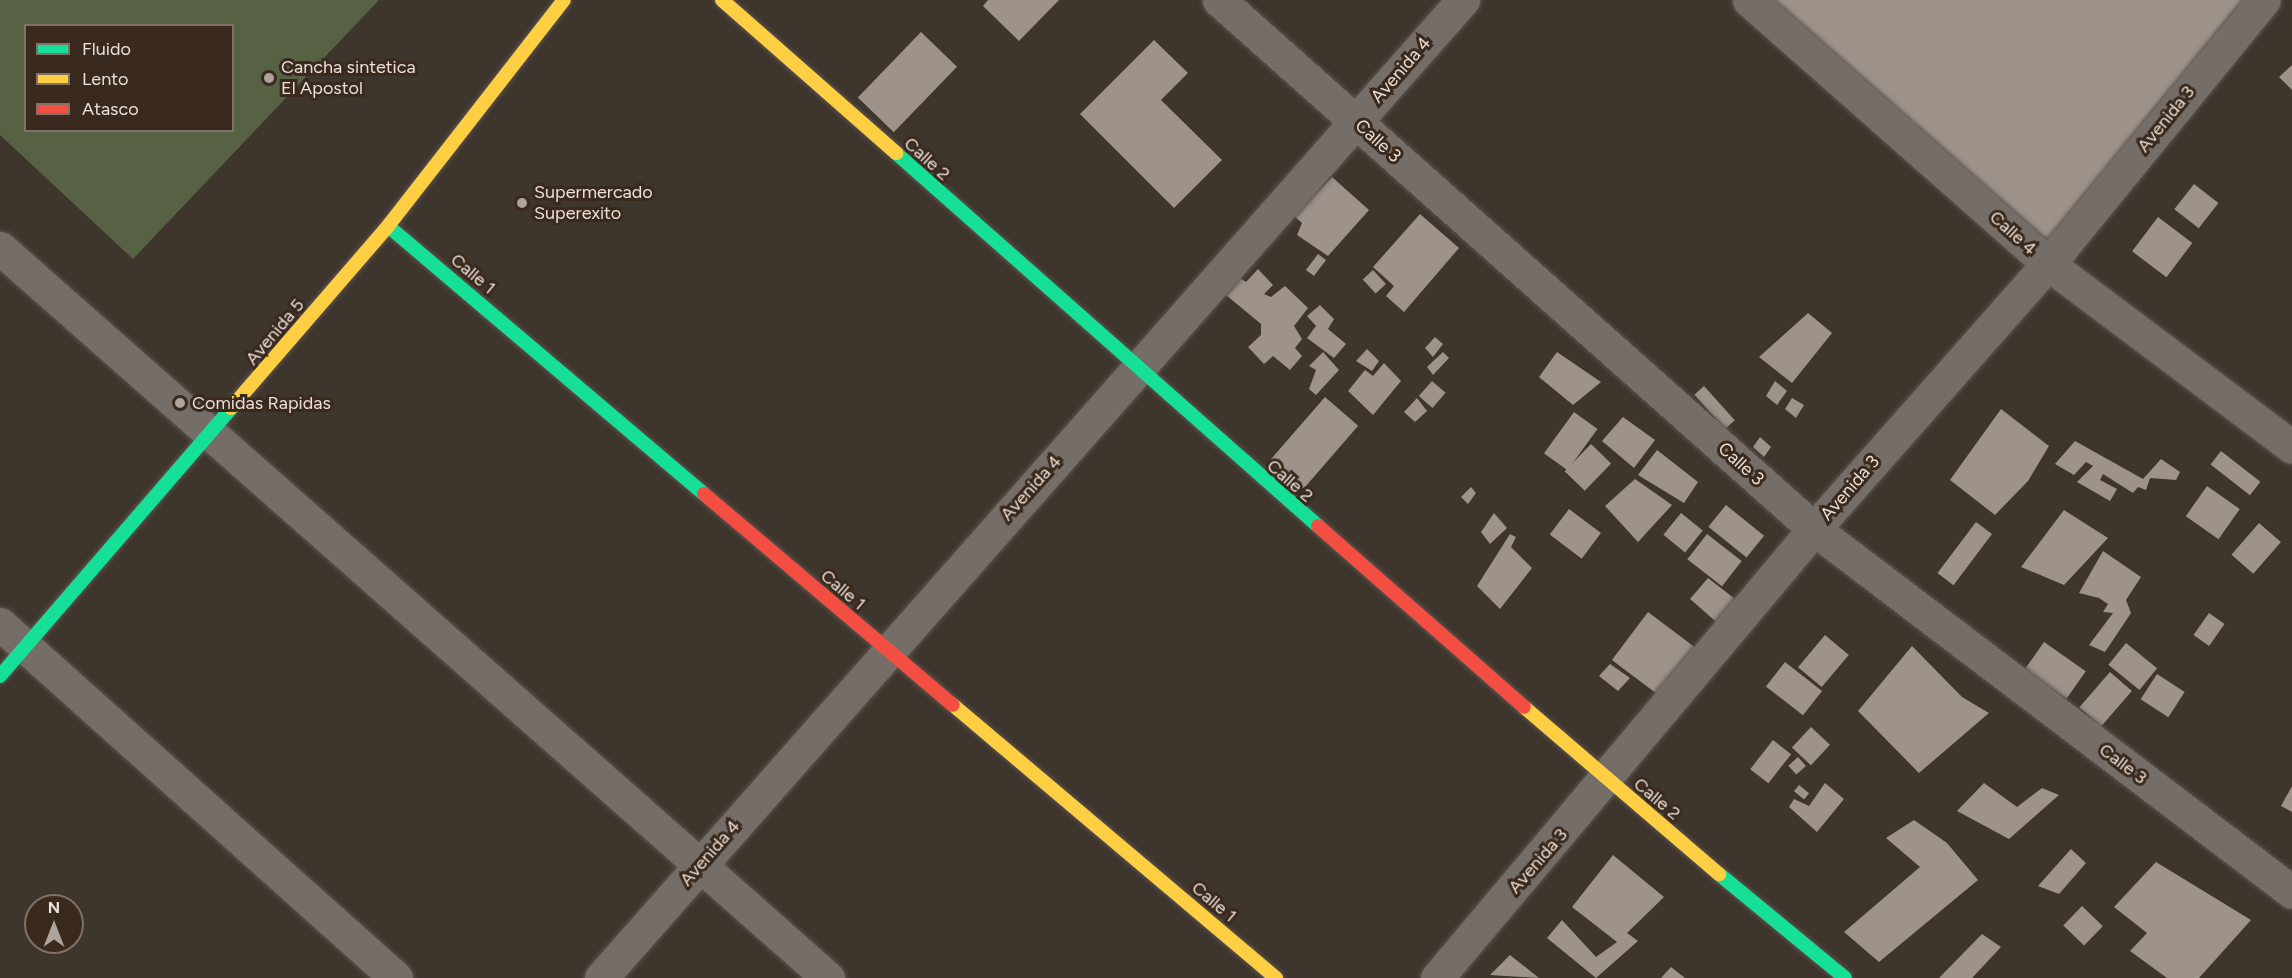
<!DOCTYPE html>
<style>
body{margin:0}
#map{position:relative;width:2292px;height:978px;overflow:hidden;background:#3e352d;font-family:Figtree,sans-serif}
div>[style]{position:absolute}
[style*='--x']{left:calc(var(--x)*1px);top:calc(var(--y)*1px);width:calc(var(--w)*1px);rotate:calc(var(--a)*1deg)}
.green>*{inset:0;background:#566243}
.building>*{inset:0;background:#9d938b;transform-origin:0 0}
.roads{filter:drop-shadow(0 0 2px #5b534d) drop-shadow(0 0 2px #5b534d)}
.street>*{height:33px;margin:-16.5px;padding:0 16.5px;transform-origin:16.5px;border-radius:16.5px;background:#756e68}
.fast>*{height:14px;margin:-7px;padding:0 7px;transform-origin:7px;border-radius:7px;background:#16e098}
.slow>*{height:14px;margin:-7px;padding:0 7px;transform-origin:7px;border-radius:7px;background:#ffcf43}
.jam>*{height:14px;margin:-7px;padding:0 7px;transform-origin:7px;border-radius:7px;background:#f24e42}
.dots>*{width:16px;height:16px;translate:-50% -50%;box-sizing:border-box;border:3px solid #3a2a1d;border-radius:50%}
span{translate:-50% -50%;white-space:nowrap;text-align:center;line-height:1.15;-webkit-text-stroke:6px #3a2a1d;paint-order:stroke}
.poi-label{font-size:18px;color:#eadfd7}
.left{translate:0 -50%;text-align:left}
.street-label{font-size:18px;color:#eadfd7}
.legend{position:absolute;left:24px;top:24px;width:210px;height:108px;box-sizing:border-box;background:#3a2a1d;border:2px solid #807267;margin:0;padding:8px 10px;list-style:none;font-size:18px;color:#eadfd7}
.legend li{display:flex;align-items:center;gap:12px;height:30px}
.legend b{width:30px;border:2px solid #807267}
.north{position:absolute;left:24px;top:894px;width:60px;height:60px;box-sizing:border-box;background:#3a2a1d;border:2px solid #807267;border-radius:50%;rotate:0deg;font-size:16px;font-weight:700;line-height:24px;text-align:center;color:#eadfd7}
.north::after{content:'';display:block;margin:auto;width:21px;height:27px;background:#aea49c;clip-path:polygon(50% 0,100% 100%,50% 72%,0 100%)}
</style>
<div id="map">
<div class="green">
<i style="clip-path:polygon(evenodd,0 0,379px 0,133px 259px,0 135px,0 0,26px 26px,232px 26px,232px 130px,26px 130px,26px 26px)"></i>
</div>
<div class="building">
<i style="clip-path:polygon(988px 0,1059px 0,1019px 41px,983px 6px)"></i>
<i style="clip-path:polygon(1771px 0,2262px 0,2059px 251px)"></i>
<i style="left:921px;top:32px;width:50px;height:91px;rotate:44deg"></i>
<i style="clip-path:polygon(1154px 40px,1188px 73px,1161px 100px,1222px 160px,1174px 208px,1080px 114px)"></i>
<i style="clip-path:polygon(2292px 65px,2292px 90px,2279px 77px)"></i>
<i style="clip-path:polygon(1332px 177px,1369px 210px,1328px 256px,1297px 235px,1302px 223px,1294px 216px)"></i>
<i style="left:2194px;top:184px;width:31px;height:32px;rotate:38deg"></i>
<i style="clip-path:polygon(1420px 214px,1459px 248px,1404px 312px,1386px 296px,1394px 286px,1373px 267px)"></i>
<i style="left:2158px;top:217px;width:43px;height:43px;rotate:37deg"></i>
<i style="left:1318px;top:254px;width:10px;height:20px;rotate:37deg"></i>
<i style="clip-path:polygon(1258px 269px,1273px 285px,1264px 294px,1271px 297px,1285px 286px,1308px 308px,1294px 326px,1302px 339px,1295px 348px,1302px 356px,1290px 370px,1273px 356px,1264px 364px,1248px 347px,1261px 335px,1261px 324px,1226px 295px,1240px 278px,1246px 282px)"></i>
<i style="left:1373px;top:270px;width:19px;height:14px;rotate:47deg"></i>
<i style="clip-path:polygon(1320px 305px,1334px 319px,1328px 329px,1346px 344px,1334px 358px,1307px 338px,1316px 326px,1307px 316px)"></i>
<i style="clip-path:polygon(1808px 313px,1832px 333px,1792px 383px,1759px 357px)"></i>
<i style="clip-path:polygon(1435px 337px,1443px 344px,1433px 357px,1425px 348px)"></i>
<i style="clip-path:polygon(1367px 349px,1379px 361px,1372px 371px,1356px 361px)"></i>
<i style="clip-path:polygon(1323px 352px,1339px 370px,1316px 395px,1309px 389px,1316px 370px,1309px 366px)"></i>
<i style="clip-path:polygon(1443px 352px,1449px 358px,1433px 375px,1427px 367px)"></i>
<i style="clip-path:polygon(1557px 352px,1601px 382px,1573px 405px,1539px 377px)"></i>
<i style="clip-path:polygon(1384px 363px,1401px 381px,1373px 415px,1348px 391px,1365px 370px,1373px 376px)"></i>
<i style="left:1432px;top:381px;width:18px;height:20px;rotate:41deg"></i>
<i style="clip-path:polygon(1775px 381px,1787px 391px,1777px 405px,1766px 396px)"></i>
<i style="left:1704px;top:386px;width:46px;height:13px;rotate:48deg"></i>
<i style="left:1325px;top:397px;width:44px;height:84px;rotate:41deg"></i>
<i style="clip-path:polygon(1417px 398px,1427px 411px,1415px 422px,1404px 412px)"></i>
<i style="clip-path:polygon(1792px 398px,1804px 405px,1796px 418px,1785px 409px)"></i>
<i style="clip-path:polygon(2001px 409px,2049px 446px,2028px 481px,1995px 515px,1950px 480px)"></i>
<i style="left:1574px;top:412px;width:29px;height:51px;rotate:36deg"></i>
<i style="clip-path:polygon(1623px 417px,1655px 440px,1634px 468px,1602px 441px)"></i>
<i style="clip-path:polygon(1760px 437px,1771px 447px,1764px 457px,1753px 447px)"></i>
<i style="clip-path:polygon(2075px 441px,2143px 479px,2161px 459px,2180px 472px,2176px 480px,2150px 478px,2146px 490px,2138px 487px,2133px 493px,2103px 474px,2100px 480px,2117px 489px,2110px 501px,2077px 482px,2093px 466px,2086px 462px,2074px 475px,2055px 464px)"></i>
<i style="left:1591px;top:444px;width:28px;height:38px;rotate:44deg"></i>
<i style="clip-path:polygon(1657px 450px,1698px 482px,1684px 503px,1638px 475px)"></i>
<i style="left:2221px;top:451px;width:50px;height:17px;rotate:38deg"></i>
<i style="clip-path:polygon(1635px 479px,1672px 505px,1638px 542px,1605px 506px)"></i>
<i style="left:2207px;top:486px;width:40px;height:37px;rotate:35deg"></i>
<i style="clip-path:polygon(1471px 487px,1476px 493px,1468px 504px,1461px 497px)"></i>
<i style="left:1726px;top:505px;width:49px;height:28px;rotate:39deg"></i>
<i style="left:1569px;top:509px;width:40px;height:32px;rotate:37deg"></i>
<i style="clip-path:polygon(2064px 510px,2108px 538px,2064px 585px,2021px 567px)"></i>
<i style="clip-path:polygon(1494px 513px,1507px 528px,1490px 544px,1481px 532px)"></i>
<i style="left:1681px;top:513px;width:28px;height:28px;rotate:39deg"></i>
<i style="left:1976px;top:522px;width:20px;height:64px;rotate:37deg"></i>
<i style="left:2259px;top:523px;width:29px;height:42px;rotate:41deg"></i>
<i style="clip-path:polygon(1510px 534px,1516px 537px,1511px 547px,1532px 568px,1500px 609px,1477px 586px)"></i>
<i style="left:1707px;top:534px;width:44px;height:32px;rotate:38deg"></i>
<i style="clip-path:polygon(2103px 551px,2141px 577px,2126px 600px,2131px 613px,2105px 652px,2089px 645px,2113px 613px,2103px 612px,2108px 604px,2099px 598px,2079px 593px)"></i>
<i style="clip-path:polygon(1708px 578px,1744px 606px,1722px 627px,1690px 599px)"></i>
<i style="left:1648px;top:612px;width:62px;height:60px;rotate:37deg"></i>
<i style="left:2209px;top:613px;width:19px;height:27px;rotate:35deg"></i>
<i style="left:1825px;top:635px;width:31px;height:42px;rotate:40deg"></i>
<i style="left:2044px;top:642px;width:51px;height:34px;rotate:35deg"></i>
<i style="left:2126px;top:643px;width:40px;height:28px;rotate:39deg"></i>
<i style="clip-path:polygon(1912px 646px,1962px 697px,1989px 713px,1919px 773px,1858px 711px)"></i>
<i style="left:1785px;top:662px;width:47px;height:31px;rotate:38deg"></i>
<i style="clip-path:polygon(1610px 664px,1630px 678px,1618px 691px,1599px 676px)"></i>
<i style="left:2110px;top:672px;width:29px;height:47px;rotate:41deg"></i>
<i style="left:2157px;top:674px;width:33px;height:30px;rotate:33deg"></i>
<i style="left:1811px;top:727px;width:26px;height:28px;rotate:43deg"></i>
<i style="left:1773px;top:740px;width:23px;height:37px;rotate:38deg"></i>
<i style="left:1798px;top:757px;width:12px;height:13px;rotate:48deg"></i>
<i style="clip-path:polygon(1825px 783px,1844px 799px,1817px 832px,1789px 807px,1794px 799px,1809px 806px)"></i>
<i style="clip-path:polygon(1984px 783px,2017px 807px,2042px 788px,2059px 795px,2009px 839px,1957px 811px)"></i>
<i style="left:1799px;top:785px;width:13px;height:8px;rotate:39deg"></i>
<i style="clip-path:polygon(2292px 786px,2292px 812px,2281px 806px)"></i>
<i style="clip-path:polygon(1914px 820px,1947px 843px,1978px 880px,1879px 962px,1844px 932px,1920px 867px,1886px 838px)"></i>
<i style="clip-path:polygon(2071px 849px,2086px 863px,2059px 894px,2038px 886px)"></i>
<i style="clip-path:polygon(1613px 855px,1664px 897px,1627px 933px,1638px 941px,1596px 978px,1547px 938px,1562px 920px,1596px 957px,1617px 942px,1572px 907px)"></i>
<i style="clip-path:polygon(2156px 862px,2251px 920px,2199px 978px,2167px 978px,2130px 951px,2147px 933px,2114px 907px)"></i>
<i style="left:2082px;top:906px;width:29px;height:27px;rotate:44deg"></i>
<i style="clip-path:polygon(1982px 934px,2001px 947px,1972px 978px,1939px 978px)"></i>
<i style="clip-path:polygon(1510px 955px,1539px 978px,1490px 975px)"></i>
<i style="clip-path:polygon(1671px 967px,1685px 978px,1661px 978px)"></i>
</div>
<div class="roads">
<div class="street">
<i style="--x:1219;--y:0;--w:796;--a:41.64"></i>
<i style="--x:1814;--y:529;--w:600;--a:37.21"></i>
<i style="--x:1749;--y:0;--w:397;--a:41.4"></i>
<i style="--x:2047;--y:263;--w:306;--a:36.9"></i>
<i style="--x:0;--y:248;--w:1104;--a:41.4"></i>
<i style="--x:0;--y:624;--w:531;--a:41.79"></i>
<i style="--x:601;--y:978;--w:1304;--a:-48.61"></i>
<i style="--x:1437;--y:978;--w:586;--a:-49.98"></i>
<i style="--x:1814;--y:529;--w:371;--a:-48.6"></i>
<i style="--x:2059;--y:251;--w:324;--a:-50.8"></i>
</div>
<div class="fast">
<i style="--x:896;--y:153;--w:563;--a:41.47"></i>
<i style="--x:388;--y:226;--w:414;--a:40.3"></i>
<i style="--x:0;--y:676;--w:354;--a:-49.2"></i>
<i style="--x:1719;--y:874;--w:163;--a:39.5"></i>
</div>
<div class="slow">
<i style="--x:722;--y:0;--w:232;--a:41.3"></i>
<i style="--x:231;--y:408;--w:240;--a:-49.2"></i>
<i style="--x:388;--y:226;--w:286;--a:-52.1"></i>
<i style="--x:953;--y:705;--w:423;--a:40.2"></i>
<i style="--x:1524;--y:707;--w:257;--a:40.6"></i>
</div>
<div class="jam">
<i style="--x:704;--y:494;--w:326;--a:40.3"></i>
<i style="--x:1318;--y:526;--w:274;--a:41.3"></i>
</div>
</div>
<div class="dots">
<i style="left:269px;top:78px;background:#aea49c"></i>
<i style="left:522px;top:203px;background:#aea49c"></i>
<i style="left:180px;top:403px;background:#aea49c"></i>
</div>
<div class="poi-label">
<span class="left" style="left:281px;top:78px">Cancha sintetica<br>El Apostol</span>
<span class="left" style="left:534px;top:203px">Supermercado<br>Superexito</span>
<span class="left" style="left:192px;top:403px">Comidas Rapidas</span>
</div>
<div class="street-label">
<span style="left:1401px;top:70px;rotate:-49deg">Avenida 4</span>
<span style="left:2166px;top:119px;rotate:-51deg">Avenida 3</span>
<span style="left:1378px;top:141px;rotate:42deg">Calle 3</span>
<span style="left:927px;top:159px;rotate:42deg">Calle 2</span>
<span style="left:2013px;top:233px;rotate:42deg">Calle 4</span>
<span style="left:473px;top:274px;rotate:40deg">Calle 1</span>
<span style="left:275px;top:332px;rotate:-50deg">Avenida 5</span>
<span style="left:1741px;top:464px;rotate:42deg">Calle 3</span>
<span style="left:1290px;top:481px;rotate:41deg">Calle 2</span>
<span style="left:1031px;top:488px;rotate:-48deg">Avenida 4</span>
<span style="left:1850px;top:488px;rotate:-49deg">Avenida 3</span>
<span style="left:843px;top:590px;rotate:40deg">Calle 1</span>
<span style="left:2123px;top:764px;rotate:37deg">Calle 3</span>
<span style="left:1657px;top:799px;rotate:40deg">Calle 2</span>
<span style="left:710px;top:853px;rotate:-49deg">Avenida 4</span>
<span style="left:1538px;top:861px;rotate:-49deg">Avenida 3</span>
<span style="left:1214px;top:902px;rotate:40deg">Calle 1</span>
</div>
<ul class="legend">
<li><b style="height:8px;background:#16e098"></b>Fluido</li>
<li><b style="height:8px;background:#ffcf43"></b>Lento</li>
<li><b style="height:8px;background:#f24e42"></b>Atasco</li>
</ul>
<div class="north">N</div>
</div>
